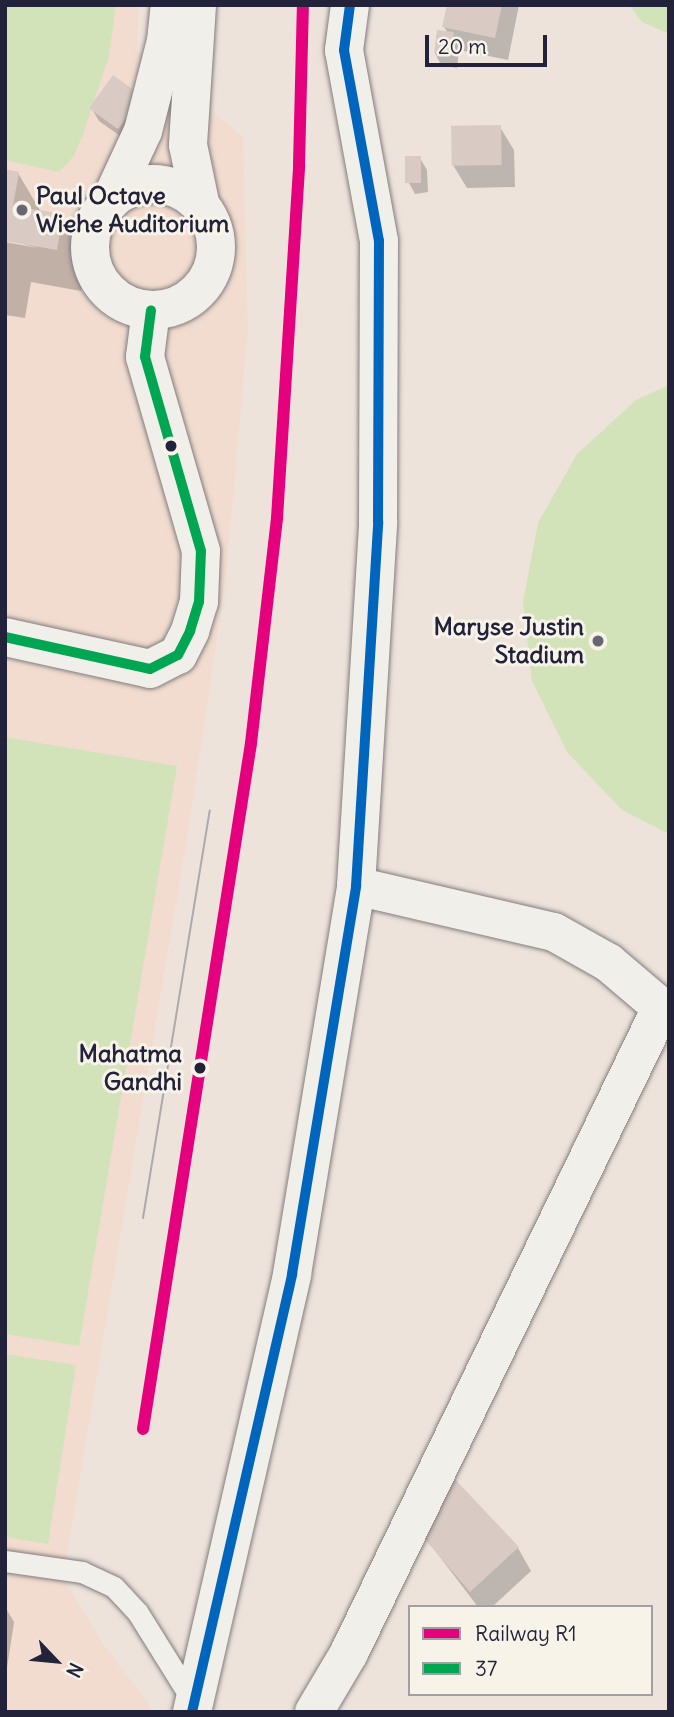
<!DOCTYPE html>
<style>
body{margin:0}
#map{position:relative;width:674px;height:1717px;overflow:hidden;background:#ede3db;font-family:Delius,sans-serif}
div>[style]{position:absolute}
[style*='--x']{left:calc(var(--x)*1px);top:calc(var(--y)*1px);width:calc(var(--w)*1px);rotate:calc(var(--a)*1deg)}
.built>*{inset:0;background:#f1dccf}
.green>*{inset:0;background:#d3e3b9}
.shadow>*{inset:0;background:#0003}
.building>*{inset:0;background:#d9cbc4;transform-origin:0 0}
.roads{filter:drop-shadow(0 0 2px #827d7f) drop-shadow(0 0 2px #827d7f)}
.service>*{height:21px;margin:-10.5px;padding:0 10.5px;transform-origin:10.5px;border-radius:10.5px;background:#f1efea}
.minor>*{height:38px;margin:-19px;padding:0 19px;transform-origin:19px;border-radius:19px;background:#f1efea}
.minor>.ring{margin:-19px;padding:0;box-sizing:content-box;background:none;border:38px solid #f1efea;border-radius:50%}
.tertiary>*{height:38px;margin:-19px;padding:0 19px;transform-origin:19px;border-radius:19px;background:#f1efea}
.tram>*{height:2px;margin:-1px;padding:0 1px;transform-origin:1px;border-radius:1px;background:#acaaab}
.bus-1>*{height:10px;margin:-5px;padding:0 5px;transform-origin:5px;border-radius:5px;background:#00a651}
.bus-2>*{height:10px;margin:-5px;padding:0 5px;transform-origin:5px;border-radius:5px;background:#0065bd}
.rail-1>*{height:12px;margin:-6px;padding:0 6px;transform-origin:6px;border-radius:6px;background:#e5007d}
.dots>*{width:19px;height:19px;translate:-50% -50%;box-sizing:border-box;border:4px solid #f7f3e8;border-radius:50%}
span{translate:-50% -50%;white-space:nowrap;text-align:center;line-height:1.15;-webkit-text-stroke:6px #f7f3e8;paint-order:stroke}
.poi-label{font-size:24px;color:#22223b;font-weight:700}
.left{translate:0 -50%;text-align:left}
.right{translate:-100% -50%;text-align:right}
.stop-label{font-size:24px;color:#22223b;font-weight:700}
.frame{position:absolute;inset:0;border:7px solid #22223b;pointer-events:none}
.legend{position:absolute;left:408px;top:1605px;width:245px;height:91px;box-sizing:border-box;background:#f7f3e8;border:2px solid #a29fa3;margin:0;padding:9px 12px;list-style:none;font-size:21px;color:#22223b}
.legend li{display:flex;align-items:center;gap:14px;height:35px}
.legend b{width:35px;border:2px solid #a29fa3}
.north{position:absolute;left:21px;top:1626px;width:70px;height:70px;-webkit-text-stroke:5px #f7f3e8;paint-order:stroke;rotate:116deg;font-size:19px;font-weight:700;line-height:28px;text-align:center;color:#22223b}
.north::after{content:'';display:block;margin:auto;width:24px;height:32px;background:#22223b;clip-path:polygon(50% 0,100% 100%,50% 72%,0 100%)}
.scale{position:absolute;left:425px;top:35px;width:122px;height:32px;box-sizing:border-box;border:4px solid #22223b;border-top:0;padding-left:9px;font-size:21px;line-height:24px;white-space:nowrap;color:#22223b;-webkit-text-stroke:5px #f7f3e8;paint-order:stroke}
</style>
<div id="map">
<div class="built">
<i style="clip-path:polygon(5px 5px,139px 5px,137px 50px,243px 137px,248px 329px,226px 575px,190px 820px,63px 1578px,103px 1644px,150px 1706px,148px 1712px,5px 1712px)"></i>
</div>
<div class="green">
<i style="clip-path:polygon(5px 5px,116px 5px,109px 56px,83px 134px,74px 156px,59px 172px,5px 160px)"></i>
<i style="clip-path:polygon(629px 5px,669px 5px,669px 34px,642px 22px)"></i>
<i style="clip-path:polygon(669px 385px,669px 834px,622px 810px,567px 752px,532px 681px,523px 602px,538px 523px,577px 454px,636px 400px)"></i>
<i style="clip-path:polygon(5px 737px,177px 766px,79px 1346px,5px 1334px)"></i>
<i style="clip-path:polygon(5px 1354px,76px 1365px,48px 1544px,5px 1537px)"></i>
</div>
<div class="shadow">
<i style="clip-path:polygon(449px 5px,519px 5px,508px 60px,459px 50px,457px 68px,441px 65px,435px 53px,448px 33px,444px 27px)"></i>
<i style="clip-path:polygon(141px 97px,126px 140px,99px 121px,92px 109px)"></i>
<i style="clip-path:polygon(500px 127px,514px 150px,515px 187px,467px 188px,453px 165px)"></i>
<i style="clip-path:polygon(420px 158px,427px 170px,428px 192px,415px 194px,409px 183px)"></i>
<i style="clip-path:polygon(18px 173px,41px 212px,62px 216px,87px 258px,81px 291px,31px 282px,25px 318px,5px 315px,5px 242px,38px 248px,5px 239px)"></i>
<i style="clip-path:polygon(424px 1536px,518px 1548px,531px 1571px,492px 1607px,478px 1607px)"></i>
<i style="clip-path:polygon(5px 1607px,14px 1622px,5px 1681px)"></i>
</div>
<div class="building">
<i style="clip-path:polygon(447px 5px,502px 5px,495px 38px,442px 27px)"></i>
<i style="left:437px;top:30px;width:17px;height:23px;rotate:7deg"></i>
<i style="left:113px;top:75px;width:36px;height:41px;rotate:36deg"></i>
<i style="left:501px;top:125px;width:40px;height:50px;rotate:89deg"></i>
<i style="left:405px;top:156px;width:16px;height:27px"></i>
<i style="clip-path:polygon(5px 169px,19px 172px,13px 206px,63px 214px,57px 250px,5px 241px)"></i>
<i style="clip-path:polygon(450px 1474px,519px 1547px,470px 1592px,422px 1536px)"></i>
</div>
<div class="roads">
<div class="service">
<i style="--x:5;--y:1561;--w:78;--a:8.1"></i>
<i style="--x:82;--y:1572;--w:35;--a:25"></i>
<i style="--x:114;--y:1587;--w:35;--a:47"></i>
<i style="--x:138;--y:1613;--w:106;--a:58.1"></i>
</div>
<div class="minor">
<i style="--x:197;--y:5;--w:140;--a:93.7"></i>
<i style="--x:188;--y:145;--w:63;--a:78.2"></i>
<i class="ring" style="left:90px;top:184px;width:88px;height:88px"></i>
<i style="--x:110;--y:202;--w:78;--a:-65.1"></i>
<i style="--x:143;--y:131;--w:93;--a:-75.7"></i>
<i style="--x:166;--y:41;--w:36;--a:-84"></i>
<i style="--x:5;--y:637;--w:148;--a:12.4"></i>
<i style="--x:150;--y:669;--w:31;--a:-27"></i>
<i style="--x:178;--y:655;--w:27;--a:-63"></i>
<i style="--x:190;--y:631;--w:30;--a:-73"></i>
<i style="--x:199;--y:602;--w:51;--a:-87.8"></i>
<i style="--x:201;--y:551;--w:202;--a:-106.1"></i>
<i style="--x:145;--y:357;--w:47;--a:-82.7"></i>
<i style="--x:356;--y:886;--w:203;--a:13.1"></i>
<i style="--x:554;--y:932;--w:63;--a:29.4"></i>
<i style="--x:609;--y:963;--w:79;--a:40.4"></i>
<i style="--x:314;--y:1712;--w:69;--a:-59.3"></i>
<i style="--x:349;--y:1653;--w:719;--a:-64.18"></i>
</div>
<div class="tertiary">
<i style="--x:192;--y:1712;--w:449;--a:-77.1"></i>
<i style="--x:292;--y:1274;--w:393;--a:-80.6"></i>
<i style="--x:356;--y:886;--w:365;--a:-86.5"></i>
<i style="--x:378;--y:522;--w:281;--a:-89.8"></i>
<i style="--x:379;--y:241;--w:194;--a:-100.4"></i>
<i style="--x:344;--y:50;--w:45;--a:-82.4"></i>
</div>
</div>
<div class="tram">
<i style="--x:143;--y:1218;--w:413;--a:-80.7"></i>
<i style="--x:143;--y:1429;--w:395;--a:-81"></i>
</div>
<div class="bus-1">
<i style="--x:5;--y:637;--w:148;--a:12.4"></i>
<i style="--x:150;--y:669;--w:31;--a:-27"></i>
<i style="--x:178;--y:655;--w:27;--a:-63"></i>
<i style="--x:190;--y:631;--w:30;--a:-73"></i>
<i style="--x:199;--y:602;--w:51;--a:-87.8"></i>
<i style="--x:201;--y:551;--w:202;--a:-106.1"></i>
<i style="--x:145;--y:357;--w:47;--a:-82.7"></i>
</div>
<div class="bus-2">
<i style="--x:192;--y:1712;--w:449;--a:-77.1"></i>
<i style="--x:292;--y:1274;--w:393;--a:-80.6"></i>
<i style="--x:356;--y:886;--w:365;--a:-86.5"></i>
<i style="--x:378;--y:522;--w:281;--a:-89.8"></i>
<i style="--x:379;--y:241;--w:194;--a:-100.4"></i>
<i style="--x:344;--y:50;--w:45;--a:-82.4"></i>
</div>
<div class="rail-1">
<i style="--x:143;--y:1429;--w:694;--a:-81.05"></i>
<i style="--x:251;--y:743;--w:226;--a:-83.4"></i>
<i style="--x:277;--y:518;--w:354;--a:-86.4"></i>
<i style="--x:299;--y:165;--w:160;--a:-88.6"></i>
</div>
<div class="dots">
<i style="left:22px;top:210px;background:#696673"></i>
<i style="left:171px;top:446px;background:#22223b"></i>
<i style="left:598px;top:641px;background:#696673"></i>
<i style="left:200px;top:1068px;background:#22223b"></i>
</div>
<div class="poi-label">
<span class="left" style="left:36px;top:210px">Paul Octave<br>Wiehe Auditorium</span>
<span class="right" style="left:584px;top:641px">Maryse Justin<br>Stadium</span>
</div>
<div class="stop-label">
<span class="right" style="left:182px;top:1068px">Mahatma<br>Gandhi</span>
</div>
<div class="frame"></div>
<ul class="legend">
<li><b style="height:9px;background:#e5007d"></b>Railway R1</li>
<li><b style="height:9px;background:#00a651"></b>37</li>
</ul>
<div class="north">N</div>
<div class="scale">20 m</div>
</div>
